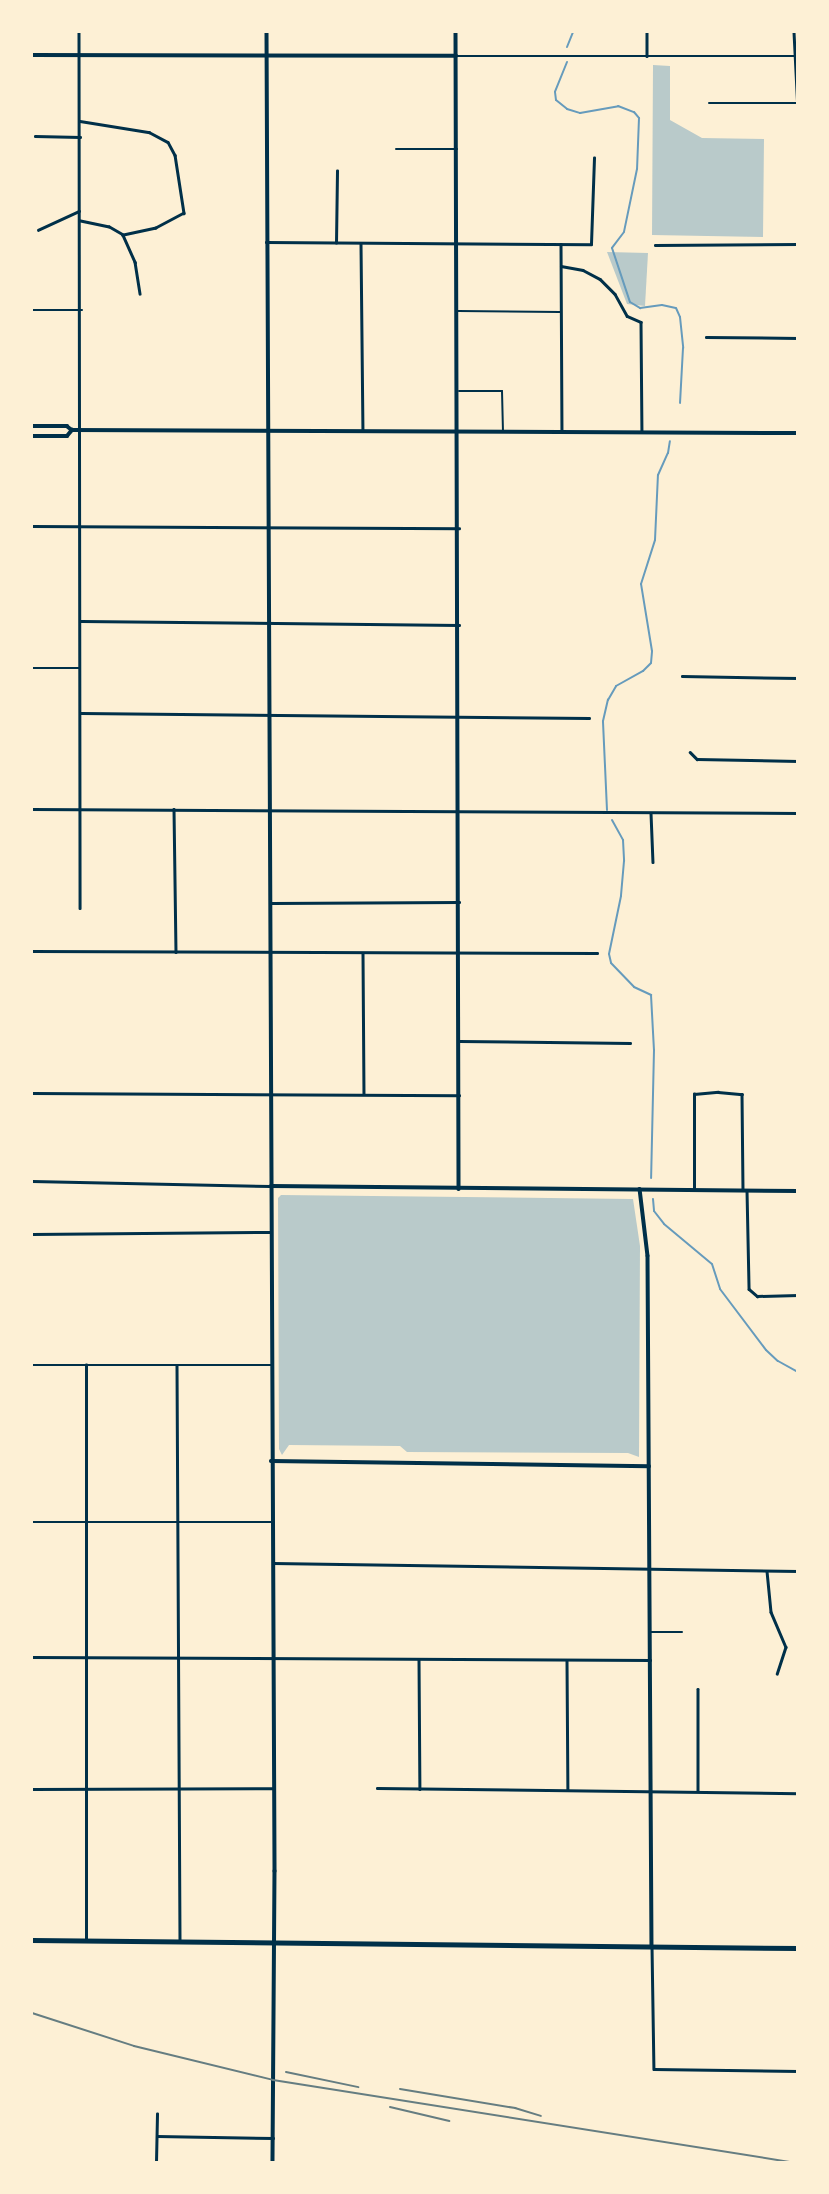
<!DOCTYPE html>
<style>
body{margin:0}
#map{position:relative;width:829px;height:2194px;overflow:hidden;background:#fdf0d5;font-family:Mulish,sans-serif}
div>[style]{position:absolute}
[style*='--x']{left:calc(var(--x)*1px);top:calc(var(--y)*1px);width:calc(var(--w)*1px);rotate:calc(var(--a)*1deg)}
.green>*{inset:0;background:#b9caca}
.stream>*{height:2px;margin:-1px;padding:0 1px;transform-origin:1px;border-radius:1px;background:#669bbc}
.service>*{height:2px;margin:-1px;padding:0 1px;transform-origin:1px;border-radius:1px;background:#003049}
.minor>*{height:2.5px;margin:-1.25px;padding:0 1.25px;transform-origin:1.25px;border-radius:1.25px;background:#003049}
.tertiary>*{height:3.5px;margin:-1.75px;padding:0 1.75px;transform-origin:1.75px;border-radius:1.75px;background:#003049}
.secondary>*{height:3.5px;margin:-1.75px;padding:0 1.75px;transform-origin:1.75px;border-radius:1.75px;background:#003049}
.primary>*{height:4.5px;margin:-2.25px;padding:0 2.25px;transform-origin:2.25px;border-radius:2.25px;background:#003049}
.rail>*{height:2px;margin:-1px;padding:0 1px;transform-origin:1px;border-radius:1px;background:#657d81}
span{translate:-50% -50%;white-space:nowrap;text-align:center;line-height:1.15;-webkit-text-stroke:5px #fdf0d5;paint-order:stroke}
.frame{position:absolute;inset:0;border:33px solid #fdf0d5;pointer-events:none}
</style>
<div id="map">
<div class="green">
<i style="clip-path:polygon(653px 65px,670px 66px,670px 120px,702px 138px,764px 139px,763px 237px,652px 235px)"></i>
<i style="clip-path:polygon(607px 252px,648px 253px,645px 306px,627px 304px)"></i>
<i style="clip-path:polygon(281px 1195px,633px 1199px,640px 1246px,639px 1457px,628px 1453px,407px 1452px,400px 1446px,289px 1445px,282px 1455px,279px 1449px,278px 1198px)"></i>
</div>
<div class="stream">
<i style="--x:567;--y:47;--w:16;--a:-68"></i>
<i style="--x:567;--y:62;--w:32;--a:112"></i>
<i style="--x:555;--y:92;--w:8;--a:83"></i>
<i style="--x:556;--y:100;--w:14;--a:39"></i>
<i style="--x:567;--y:109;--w:14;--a:17"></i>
<i style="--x:580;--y:113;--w:39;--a:-10"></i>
<i style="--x:618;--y:106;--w:17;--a:21"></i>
<i style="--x:634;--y:112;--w:8;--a:50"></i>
<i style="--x:639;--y:118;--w:51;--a:92.2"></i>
<i style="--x:637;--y:169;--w:64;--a:101.7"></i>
<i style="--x:624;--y:232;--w:20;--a:127"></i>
<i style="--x:612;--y:248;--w:57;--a:71.6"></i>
<i style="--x:630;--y:302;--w:12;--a:31"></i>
<i style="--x:640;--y:308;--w:22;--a:-8"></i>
<i style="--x:662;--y:305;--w:14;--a:12"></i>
<i style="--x:676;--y:308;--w:10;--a:66"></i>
<i style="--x:680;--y:317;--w:31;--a:84"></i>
<i style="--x:683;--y:348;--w:55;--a:93.1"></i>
<i style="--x:607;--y:810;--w:89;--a:-92.6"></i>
<i style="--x:603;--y:721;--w:22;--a:-77"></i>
<i style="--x:608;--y:700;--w:16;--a:-60"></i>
<i style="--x:616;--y:686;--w:31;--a:-29"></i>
<i style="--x:643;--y:671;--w:11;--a:-45"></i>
<i style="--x:651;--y:663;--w:12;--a:-85"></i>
<i style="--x:652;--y:651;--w:68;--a:-99.3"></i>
<i style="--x:641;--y:584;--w:46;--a:-72.3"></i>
<i style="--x:655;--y:540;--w:65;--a:-87.4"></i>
<i style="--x:658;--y:475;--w:24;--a:-66"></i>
<i style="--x:668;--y:453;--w:12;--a:-81"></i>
<i style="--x:612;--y:820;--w:23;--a:61"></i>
<i style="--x:623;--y:840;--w:21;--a:87"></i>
<i style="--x:624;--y:861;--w:35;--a:95"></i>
<i style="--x:621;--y:896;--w:59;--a:101.7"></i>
<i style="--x:609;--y:954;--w:9;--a:77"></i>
<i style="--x:611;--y:963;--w:33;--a:46"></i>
<i style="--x:634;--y:987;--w:19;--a:25"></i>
<i style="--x:651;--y:995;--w:55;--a:86.9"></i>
<i style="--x:654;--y:1050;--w:128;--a:91.3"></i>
<i style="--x:653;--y:1199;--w:12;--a:85"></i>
<i style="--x:654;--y:1211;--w:16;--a:52"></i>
<i style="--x:664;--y:1224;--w:62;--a:39.8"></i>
<i style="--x:712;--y:1264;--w:26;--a:72"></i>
<i style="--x:720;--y:1289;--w:76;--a:53"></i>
<i style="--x:766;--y:1350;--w:16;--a:43"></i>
<i style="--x:778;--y:1361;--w:23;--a:29"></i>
</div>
<div class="service">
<i style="--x:458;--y:311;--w:102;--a:0.6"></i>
<i style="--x:459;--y:391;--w:43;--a:0"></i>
<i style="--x:502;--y:391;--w:40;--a:88.6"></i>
</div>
<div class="minor">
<i style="--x:79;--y:32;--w:876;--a:89.93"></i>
<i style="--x:647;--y:32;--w:24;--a:90"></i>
<i style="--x:794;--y:32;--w:79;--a:87.1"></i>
<i style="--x:456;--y:56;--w:342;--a:0"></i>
<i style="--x:709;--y:103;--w:87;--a:0"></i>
<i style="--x:80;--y:121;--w:70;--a:9.1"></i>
<i style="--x:149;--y:132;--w:21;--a:28"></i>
<i style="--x:168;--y:142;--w:15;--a:62"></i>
<i style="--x:175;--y:155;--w:59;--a:81.2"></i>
<i style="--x:184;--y:213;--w:32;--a:152"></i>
<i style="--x:156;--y:228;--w:34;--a:168"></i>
<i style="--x:123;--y:235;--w:16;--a:-150"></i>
<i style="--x:109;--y:227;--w:30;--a:-168"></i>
<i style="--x:35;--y:136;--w:45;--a:1.3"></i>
<i style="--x:396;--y:149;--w:61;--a:0"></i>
<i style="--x:38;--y:230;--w:45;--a:-24.9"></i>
<i style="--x:123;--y:235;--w:30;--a:66"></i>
<i style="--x:135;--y:262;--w:32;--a:81"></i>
<i style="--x:266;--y:242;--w:325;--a:0.4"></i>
<i style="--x:591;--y:244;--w:86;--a:-88"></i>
<i style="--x:336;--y:243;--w:72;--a:-89.2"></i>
<i style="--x:361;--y:244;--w:187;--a:89.4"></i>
<i style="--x:561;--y:244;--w:188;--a:89.7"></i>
<i style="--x:655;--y:245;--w:143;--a:-0.4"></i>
<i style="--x:561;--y:266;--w:22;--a:10"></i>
<i style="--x:583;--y:270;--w:19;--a:28"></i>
<i style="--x:600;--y:279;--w:21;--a:45"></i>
<i style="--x:615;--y:294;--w:25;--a:61"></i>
<i style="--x:627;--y:316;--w:15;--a:23"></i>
<i style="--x:641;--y:322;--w:110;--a:89.5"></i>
<i style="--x:32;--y:310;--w:50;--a:0"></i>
<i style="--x:706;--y:337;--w:92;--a:0.6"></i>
<i style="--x:32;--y:526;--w:427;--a:0.3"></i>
<i style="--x:81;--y:621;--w:378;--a:0.6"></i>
<i style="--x:32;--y:668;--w:47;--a:0"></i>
<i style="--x:682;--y:676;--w:116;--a:1"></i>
<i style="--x:81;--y:713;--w:508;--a:0.56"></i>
<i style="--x:690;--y:752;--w:10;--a:45"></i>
<i style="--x:697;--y:759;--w:101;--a:1.1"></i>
<i style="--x:32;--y:809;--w:766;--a:0.3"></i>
<i style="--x:174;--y:809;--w:143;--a:89.2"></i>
<i style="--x:651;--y:813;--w:49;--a:87.7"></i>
<i style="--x:272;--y:903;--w:187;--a:-0.3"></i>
<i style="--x:32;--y:951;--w:565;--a:0.2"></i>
<i style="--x:363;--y:953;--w:141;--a:89.6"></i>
<i style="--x:459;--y:1041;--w:171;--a:0.7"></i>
<i style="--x:32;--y:1093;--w:427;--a:0.3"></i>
<i style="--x:32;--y:1181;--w:238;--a:1.2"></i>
<i style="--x:694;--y:1190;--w:96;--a:-90"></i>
<i style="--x:694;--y:1094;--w:24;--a:-5"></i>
<i style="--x:718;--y:1092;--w:24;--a:5"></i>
<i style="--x:742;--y:1094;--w:96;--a:89.4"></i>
<i style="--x:747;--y:1190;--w:99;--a:88.8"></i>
<i style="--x:749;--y:1289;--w:11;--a:41"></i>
<i style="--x:757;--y:1296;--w:41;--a:-1.4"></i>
<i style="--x:32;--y:1234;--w:238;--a:-0.5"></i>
<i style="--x:32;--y:1365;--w:239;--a:0"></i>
<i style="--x:177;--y:1365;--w:576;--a:89.7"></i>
<i style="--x:32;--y:1522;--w:239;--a:0"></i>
<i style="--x:273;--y:1563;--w:525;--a:0.87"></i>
<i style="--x:767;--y:1571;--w:41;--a:84.4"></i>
<i style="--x:771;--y:1612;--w:38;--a:67"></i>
<i style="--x:786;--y:1647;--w:28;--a:108"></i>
<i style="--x:650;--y:1632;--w:32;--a:0"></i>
<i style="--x:32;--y:1657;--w:618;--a:0.28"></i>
<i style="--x:419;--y:1659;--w:130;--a:89.6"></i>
<i style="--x:567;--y:1661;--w:129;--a:89.6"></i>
<i style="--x:698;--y:1689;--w:102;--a:90"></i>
<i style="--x:377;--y:1788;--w:421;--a:0.7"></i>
<i style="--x:32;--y:1789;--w:242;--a:-0.2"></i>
<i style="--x:86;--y:1940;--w:575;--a:-90"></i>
<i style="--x:652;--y:1946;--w:123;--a:89.1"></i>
<i style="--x:654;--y:2069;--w:144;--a:0.8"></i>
<i style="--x:157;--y:2136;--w:116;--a:1"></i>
<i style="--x:156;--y:2162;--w:48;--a:-88.8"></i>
</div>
<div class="tertiary">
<i style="--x:267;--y:32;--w:1839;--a:89.75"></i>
<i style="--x:275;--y:1871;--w:291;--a:90.4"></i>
<i style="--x:456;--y:32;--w:1157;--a:89.85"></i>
<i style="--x:32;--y:55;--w:424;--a:0.1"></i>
<i style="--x:271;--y:1186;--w:527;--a:0.54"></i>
<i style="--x:640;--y:1189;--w:67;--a:83.2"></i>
<i style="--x:648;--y:1256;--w:690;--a:89.67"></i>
<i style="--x:271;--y:1461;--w:378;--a:0.8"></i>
</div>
<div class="secondary">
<i style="--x:32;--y:426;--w:35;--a:0"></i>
<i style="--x:67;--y:426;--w:6;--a:39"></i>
<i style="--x:72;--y:430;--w:726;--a:0.24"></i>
<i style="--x:32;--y:436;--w:35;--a:0"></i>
<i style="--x:67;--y:436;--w:8;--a:-50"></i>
</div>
<div class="primary">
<i style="--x:32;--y:1940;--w:766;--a:0.6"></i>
</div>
<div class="rail">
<i style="--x:32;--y:2013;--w:107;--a:17.9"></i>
<i style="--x:134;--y:2046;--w:143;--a:13.7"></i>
<i style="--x:273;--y:2080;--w:523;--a:9.01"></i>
<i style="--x:286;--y:2072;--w:74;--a:11.8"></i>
<i style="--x:400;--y:2089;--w:117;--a:9.4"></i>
<i style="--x:515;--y:2108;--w:27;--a:17"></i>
<i style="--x:390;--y:2107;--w:61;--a:13.3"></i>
</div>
<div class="frame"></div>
</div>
